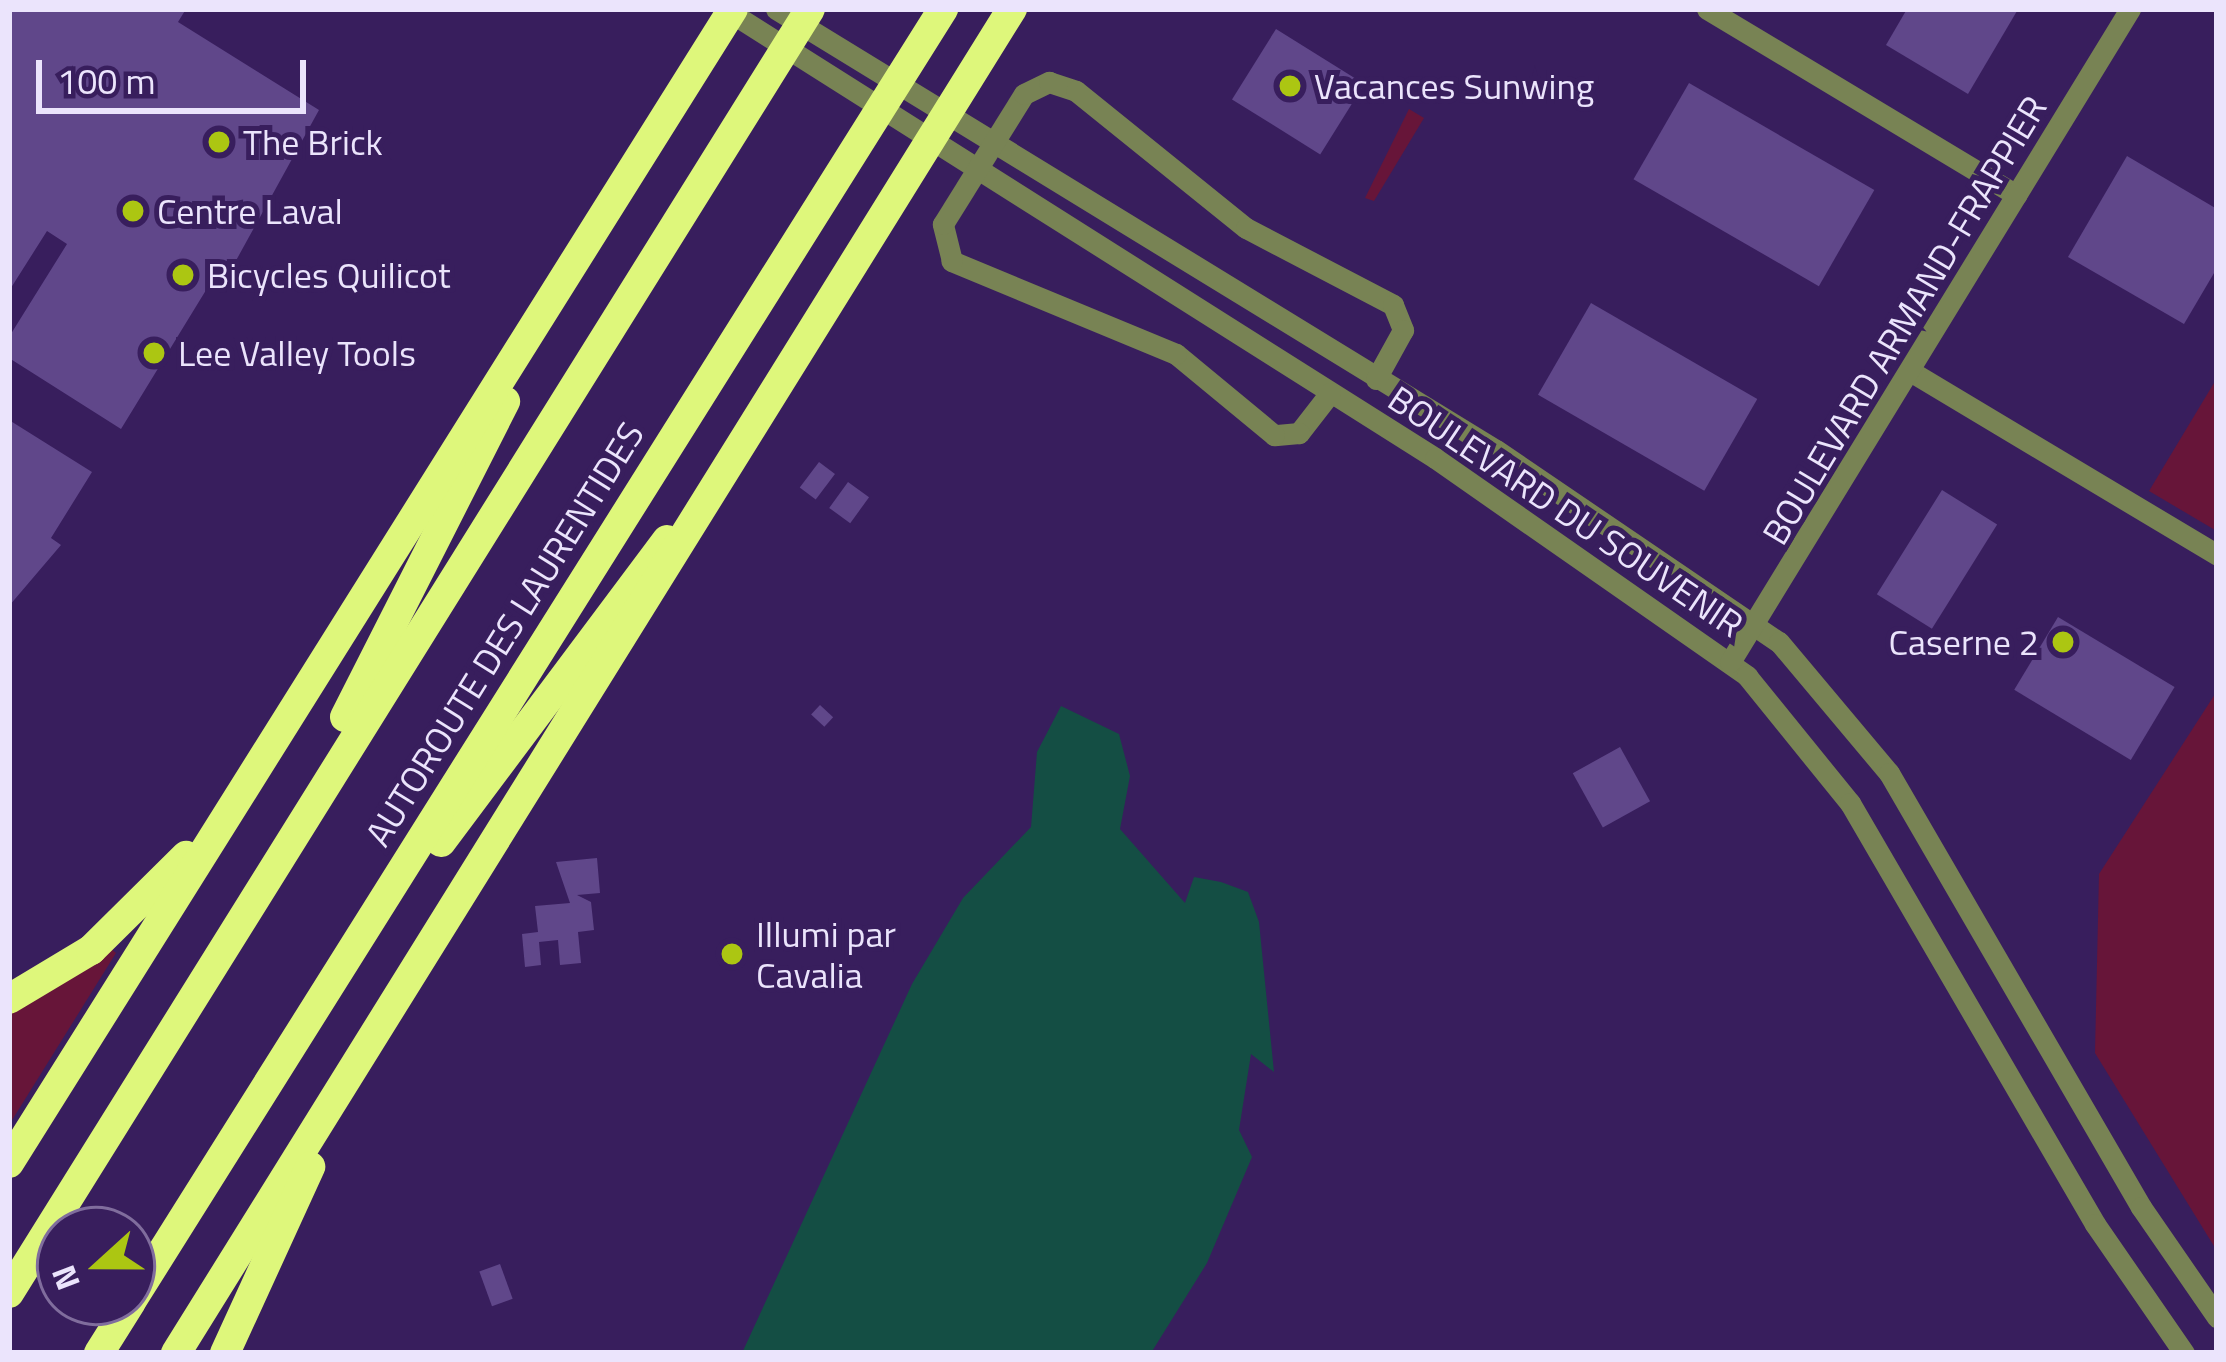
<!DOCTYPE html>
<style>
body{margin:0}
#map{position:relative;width:2226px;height:1362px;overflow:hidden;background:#381e5d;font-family:"Titillium Web",sans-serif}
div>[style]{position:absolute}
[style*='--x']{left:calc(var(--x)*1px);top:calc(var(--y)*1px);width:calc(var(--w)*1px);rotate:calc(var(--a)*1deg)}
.green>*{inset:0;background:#671539}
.water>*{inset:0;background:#144e44}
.building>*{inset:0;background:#60478a;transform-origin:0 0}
.minor>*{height:21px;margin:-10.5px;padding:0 10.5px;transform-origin:10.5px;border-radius:10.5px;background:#788354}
.highway>*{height:30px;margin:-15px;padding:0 15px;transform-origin:15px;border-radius:15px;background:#def77b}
.dots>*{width:33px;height:33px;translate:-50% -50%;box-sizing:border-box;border:6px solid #381e5d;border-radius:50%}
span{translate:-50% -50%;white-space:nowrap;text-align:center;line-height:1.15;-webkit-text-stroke:10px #381e5d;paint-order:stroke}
.poi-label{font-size:36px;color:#ebe4fc}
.left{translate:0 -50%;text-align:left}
.right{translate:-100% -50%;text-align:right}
.street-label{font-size:36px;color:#ebe4fc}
.frame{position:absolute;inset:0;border:12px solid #ebe4fc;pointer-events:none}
.north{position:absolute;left:36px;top:1206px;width:120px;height:120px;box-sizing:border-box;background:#381e5d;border:3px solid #806d9d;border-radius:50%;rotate:249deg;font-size:33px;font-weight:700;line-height:48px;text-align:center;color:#ebe4fc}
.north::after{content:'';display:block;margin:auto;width:42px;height:54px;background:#acc612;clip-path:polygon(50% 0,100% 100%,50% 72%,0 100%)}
.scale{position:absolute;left:36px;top:60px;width:270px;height:54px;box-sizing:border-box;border:6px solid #ebe4fc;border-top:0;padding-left:15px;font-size:36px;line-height:42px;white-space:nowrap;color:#ebe4fc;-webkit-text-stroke:9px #381e5d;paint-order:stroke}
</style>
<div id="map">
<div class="green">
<i style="clip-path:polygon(1409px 109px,1424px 118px,1374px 201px,1365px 198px)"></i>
<i style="clip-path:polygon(2217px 378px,2217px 530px,2215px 530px,2149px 491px)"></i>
<i style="clip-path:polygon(2217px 691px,2217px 1251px,2095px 1053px,2099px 874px)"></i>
<i style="clip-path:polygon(110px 948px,116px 953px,9px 1125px,9px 1010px)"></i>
</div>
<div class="water">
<i style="clip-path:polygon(1061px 706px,1119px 734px,1130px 776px,1120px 829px,1185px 903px,1194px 877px,1221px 882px,1248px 892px,1259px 922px,1274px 1072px,1251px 1054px,1239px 1130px,1252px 1157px,1207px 1263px,1151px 1353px,742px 1353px,912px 984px,963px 898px,1031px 827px,1037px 752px)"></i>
</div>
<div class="building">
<i style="clip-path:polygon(9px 9px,186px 9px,178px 22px,319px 110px,233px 266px,222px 264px,121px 429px,9px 358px,9px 337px,67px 244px,47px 231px,9px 291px)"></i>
<i style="clip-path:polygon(1907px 9px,2014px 9px,2017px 11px,1968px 94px,1886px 45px)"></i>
<i style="left:1276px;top:29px;width:104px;height:83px;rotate:32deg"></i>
<i style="left:1689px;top:83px;width:214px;height:111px;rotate:30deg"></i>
<i style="clip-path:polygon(2127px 156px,2217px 209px,2217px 268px,2184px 324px,2068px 257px)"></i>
<i style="left:1591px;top:303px;width:192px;height:106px;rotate:30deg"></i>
<i style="clip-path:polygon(9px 420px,92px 472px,51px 538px,61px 545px,9px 606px)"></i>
<i style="left:819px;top:462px;width:20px;height:32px;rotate:37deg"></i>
<i style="left:848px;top:482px;width:26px;height:32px;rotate:36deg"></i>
<i style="left:1942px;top:490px;width:65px;height:123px;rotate:32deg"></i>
<i style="left:2058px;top:617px;width:136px;height:85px;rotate:31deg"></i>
<i style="left:820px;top:705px;width:18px;height:13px;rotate:43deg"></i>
<i style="left:1620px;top:747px;width:62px;height:54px;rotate:61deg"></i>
<i style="clip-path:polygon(597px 858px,600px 893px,577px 895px,591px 902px,594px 930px,578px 932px,581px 963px,560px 965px,558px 940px,539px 942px,541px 965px,525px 967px,522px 934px,538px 932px,535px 906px,570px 903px,556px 862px)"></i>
<i style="left:500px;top:1264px;width:37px;height:22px;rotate:70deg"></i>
</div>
<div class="minor">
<i style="--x:725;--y:9;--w:840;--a:32.31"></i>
<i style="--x:1435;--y:458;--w:381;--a:34.9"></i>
<i style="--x:1747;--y:676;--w:164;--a:51"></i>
<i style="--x:1850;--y:803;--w:487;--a:59.8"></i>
<i style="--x:2095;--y:1224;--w:157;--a:55.4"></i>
<i style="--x:776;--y:9;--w:844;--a:31.49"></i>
<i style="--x:1496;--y:450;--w:342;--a:34.2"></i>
<i style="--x:1779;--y:642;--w:171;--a:50"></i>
<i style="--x:1889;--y:773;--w:502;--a:59.86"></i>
<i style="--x:2141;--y:1207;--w:134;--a:55.4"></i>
<i style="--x:1707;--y:9;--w:361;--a:31"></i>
<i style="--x:1910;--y:371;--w:358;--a:30.9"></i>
<i style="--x:1330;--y:393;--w:51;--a:127.8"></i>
<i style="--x:1299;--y:433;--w:25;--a:175"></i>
<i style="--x:1274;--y:435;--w:127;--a:-140.4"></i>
<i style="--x:1176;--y:354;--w:243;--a:-157.5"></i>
<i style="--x:952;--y:261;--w:38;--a:-104"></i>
<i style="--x:943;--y:224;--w:153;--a:-58.1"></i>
<i style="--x:1024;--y:94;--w:28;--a:-26"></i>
<i style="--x:1049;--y:82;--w:28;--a:18"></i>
<i style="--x:1076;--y:91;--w:218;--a:38.9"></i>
<i style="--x:1246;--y:228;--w:166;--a:27.6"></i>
<i style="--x:1393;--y:305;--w:27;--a:68"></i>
<i style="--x:1403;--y:330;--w:56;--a:118.9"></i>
<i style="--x:1730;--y:662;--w:766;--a:-58.51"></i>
</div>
<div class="highway">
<i style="--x:345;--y:717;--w:354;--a:-63.1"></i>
<i style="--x:441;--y:842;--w:377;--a:-53.2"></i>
<i style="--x:9;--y:999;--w:96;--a:-30.9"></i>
<i style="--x:91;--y:950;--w:134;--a:-44.7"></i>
<i style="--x:9;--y:1163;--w:1362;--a:-57.9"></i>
<i style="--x:9;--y:1293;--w:1513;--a:-58.04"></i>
<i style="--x:132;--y:1300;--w:1525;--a:-57.86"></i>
<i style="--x:99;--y:1353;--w:60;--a:-57.9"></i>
<i style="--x:176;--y:1353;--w:1583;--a:-58.12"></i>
<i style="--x:225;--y:1353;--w:205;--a:-65.4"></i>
</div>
<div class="dots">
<i style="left:1290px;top:86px;background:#acc612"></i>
<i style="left:219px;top:142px;background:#acc612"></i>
<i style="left:133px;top:211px;background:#acc612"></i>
<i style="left:183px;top:275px;background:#acc612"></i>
<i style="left:154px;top:353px;background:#acc612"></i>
<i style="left:2063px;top:642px;background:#acc612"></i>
<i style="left:732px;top:954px;background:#acc612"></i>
</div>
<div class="poi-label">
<span class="left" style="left:1314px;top:86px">Vacances Sunwing</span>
<span class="left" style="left:243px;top:142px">The Brick</span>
<span class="left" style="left:157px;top:211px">Centre Laval</span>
<span class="left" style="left:207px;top:275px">Bicycles Quilicot</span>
<span class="left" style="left:178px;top:353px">Lee Valley Tools</span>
<span class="right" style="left:2039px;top:642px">Caserne 2</span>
<span class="left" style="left:756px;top:954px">Illumi par<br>Cavalia</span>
</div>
<div class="street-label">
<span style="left:1904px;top:320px;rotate:-59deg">BOULEVARD ARMAND-FRAPPIER</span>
<span style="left:1566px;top:511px;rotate:34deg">BOULEVARD DU SOUVENIR</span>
<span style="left:504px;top:634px;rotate:-58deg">AUTOROUTE DES LAURENTIDES</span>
</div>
<div class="frame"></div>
<div class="north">N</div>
<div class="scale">100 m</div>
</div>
